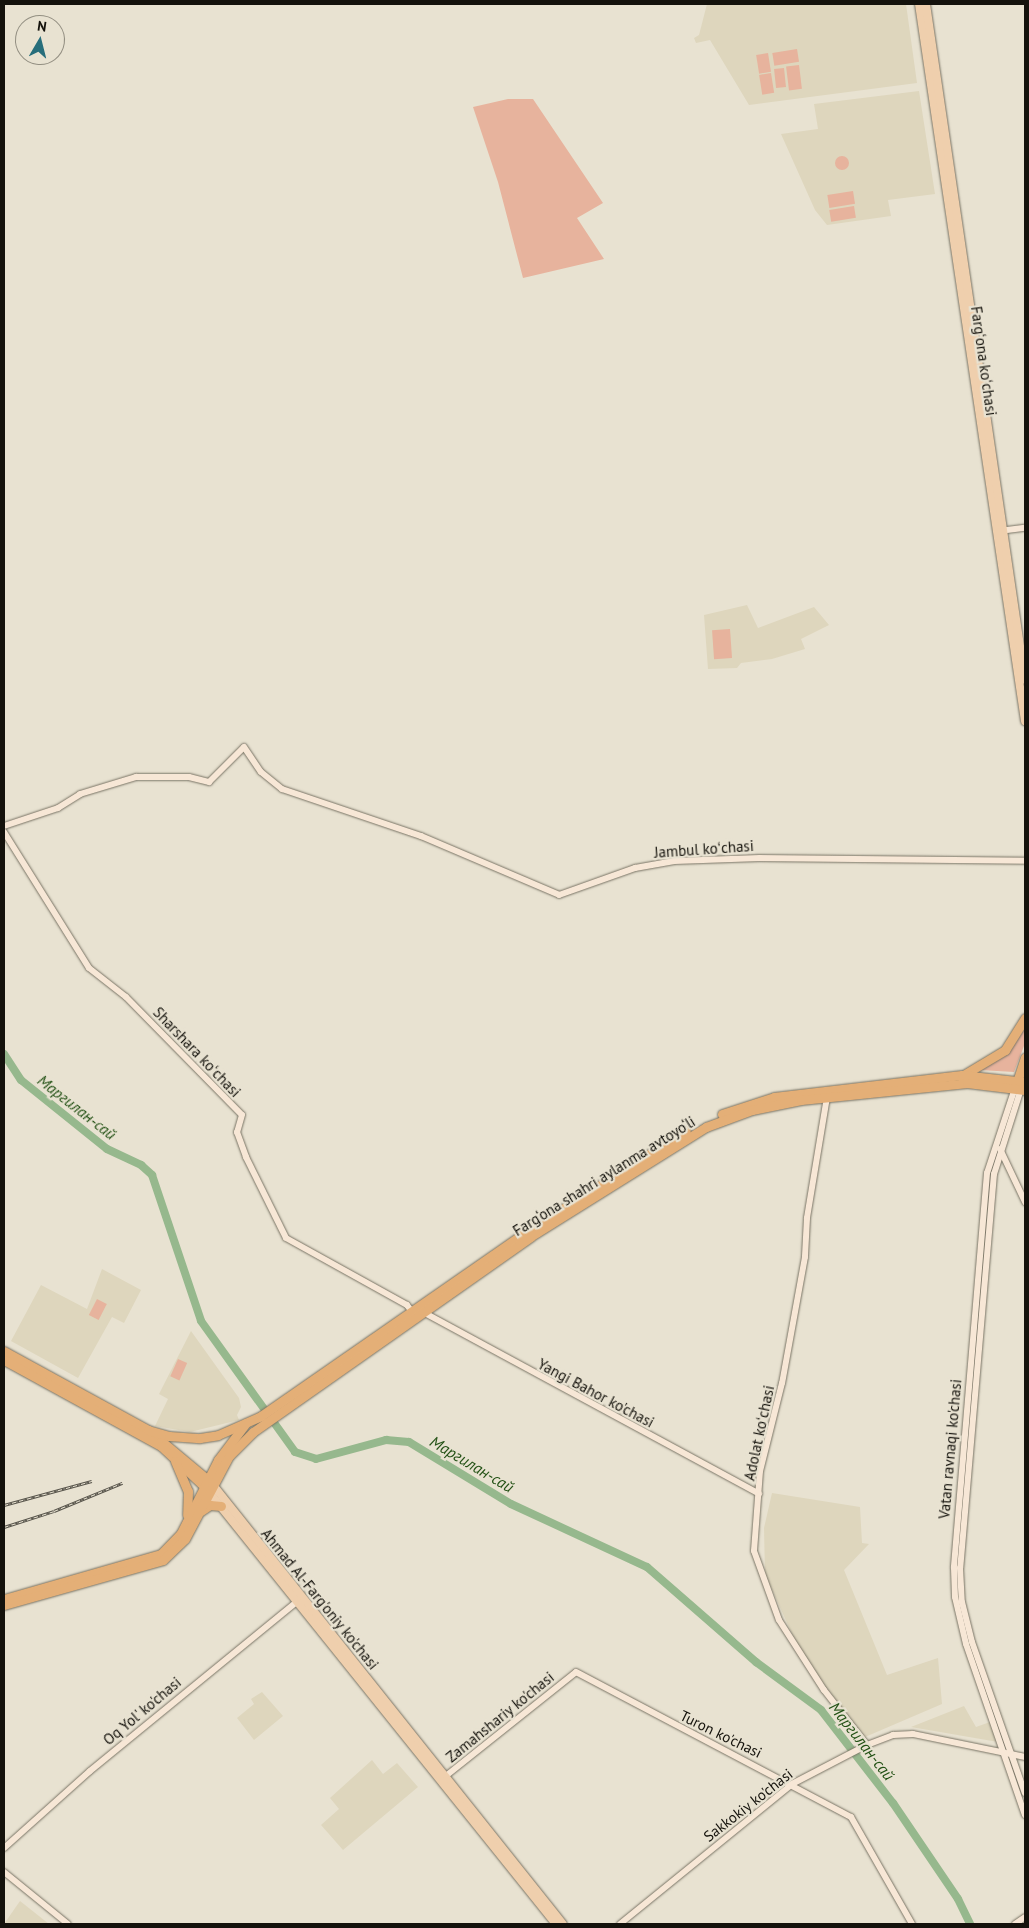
<!DOCTYPE html>
<meta charset="utf-8">
<style>
body{margin:0}
#map{position:relative;width:1029px;height:1928px;overflow:hidden;background:#e8e2d1;font-family:"PT Sans",sans-serif}
div>[style]{position:absolute}
[style*='--x']{left:calc(var(--x)*1px);top:calc(var(--y)*1px);width:calc(var(--w)*1px);rotate:calc(var(--a)*1deg)}
.built>*{inset:0;background:#ded6bd}
.green>*{inset:0;background:#e7b39d;transform-origin:0 0}
.round{border-radius:50%}
.river>*{height:8px;margin:-4px;padding:0 4px;transform-origin:4px;border-radius:4px;background:#96b88d}
.roads{filter:drop-shadow(0 0 1px #797465) drop-shadow(0 0 1px #797465)}
.secondary>*{height:6px;margin:-3px;padding:0 3px;transform-origin:3px;border-radius:3px;background:#f7e7d6}
.primary>*{height:8px;margin:-4px;padding:0 4px;transform-origin:4px;border-radius:4px;background:#efcfad}
.highway>*{height:9px;margin:-4.5px;padding:0 4.5px;transform-origin:4.5px;border-radius:4.5px;background:#e4af77}
.rail>*{height:3px;margin-top:-1.5px;transform-origin:0;background:repeating-linear-gradient(90deg,#e8e2d1 0 4px,#56534a 0 8px);box-sizing:border-box;border-block:1px solid #56534a}
span{translate:-50% -50%;white-space:nowrap;text-align:center;line-height:1.15;-webkit-text-stroke:4.5px #e8e2d1;paint-order:stroke}
.street-label{font-size:15px;color:#14120c}
.water-label{font-size:16px;color:#245216;font-style:italic}
.frame{position:absolute;inset:0;border:5px solid #14120c;pointer-events:none}
.north{position:absolute;left:15px;top:15px;width:50px;height:50px;box-sizing:border-box;background:#e8e2d1;border:1px solid #938f82;border-radius:50%;rotate:8deg;font-size:14px;font-weight:700;line-height:20px;text-align:center;color:#14120c}
.north::after{content:'';display:block;margin:auto;width:18px;height:22px;background:#276e7b;clip-path:polygon(50% 0,100% 100%,50% 72%,0 100%)}
</style>
<div id="map">
<div class="built">
<i style="clip-path:polygon(707px 4px,906px 4px,917px 83px,749px 105px,710px 40px,696px 43px,694px 38px,699px 35px)"></i>
<i style="clip-path:polygon(919px 91px,935px 194px,888px 200px,891px 216px,827px 225px,815px 210px,781px 134px,818px 129px,814px 104px)"></i>
<i style="clip-path:polygon(747px 605px,758px 628px,814px 607px,829px 625px,801px 639px,805px 649px,772px 659px,741px 663px,737px 668px,708px 669px,704px 615px)"></i>
<i style="clip-path:polygon(102px 1269px,141px 1290px,124px 1323px,112px 1317px,78px 1378px,11px 1341px,41px 1285px,87px 1309px)"></i>
<i style="clip-path:polygon(191px 1331px,239px 1398px,241px 1407px,237px 1415px,239px 1420px,190px 1432px,155px 1426px,168px 1399px,159px 1394px)"></i>
<i style="clip-path:polygon(772px 1493px,860px 1507px,862px 1543px,869px 1544px,844px 1570px,887px 1675px,938px 1658px,942px 1704px,865px 1737px,816px 1675px,793px 1636px,765px 1574px,764px 1528px)"></i>
<i style="clip-path:polygon(262px 1692px,283px 1716px,254px 1740px,237px 1718px,254px 1704px,251px 1699px)"></i>
<i style="clip-path:polygon(964px 1706px,976px 1727px,990px 1722px,998px 1742px,911px 1727px)"></i>
<i style="clip-path:polygon(372px 1760px,383px 1774px,397px 1763px,418px 1787px,343px 1850px,321px 1825px,339px 1809px,330px 1798px)"></i>
<i style="clip-path:polygon(20px 1901px,49px 1924px,4px 1924px)"></i>
</div>
<div class="green">
<i style="left:797px;top:49px;width:13px;height:25px;rotate:81deg"></i>
<i style="left:768px;top:53px;width:19px;height:12px;rotate:81deg"></i>
<i style="left:799px;top:65px;width:24px;height:13px;rotate:83deg"></i>
<i style="left:784px;top:68px;width:19px;height:10px;rotate:84deg"></i>
<i style="left:771px;top:73px;width:20px;height:12px;rotate:81deg"></i>
<i style="clip-path:polygon(508px 99px,533px 99px,603px 203px,577px 218px,604px 259px,523px 278px,498px 182px,473px 107px)"></i>
<i class="round" style="left:835px;top:156px;width:14px;height:14px"></i>
<i style="left:853px;top:191px;width:13px;height:26px;rotate:81deg"></i>
<i style="left:854px;top:206px;width:12px;height:25px;rotate:81deg"></i>
<i style="left:730px;top:629px;width:29px;height:18px;rotate:86deg"></i>
<i style="clip-path:polygon(1025px 1026px,1024px 1046px,1014px 1072px,980px 1070px,1009px 1051px)"></i>
<i style="left:97px;top:1299px;width:11px;height:18px;rotate:27deg"></i>
<i style="left:178px;top:1359px;width:10px;height:19px;rotate:24deg"></i>
</div>
<div class="river">
<i style="--x:4;--y:1054;--w:31;--a:57"></i>
<i style="--x:21;--y:1080;--w:110;--a:38.7"></i>
<i style="--x:107;--y:1149;--w:38;--a:25"></i>
<i style="--x:141;--y:1165;--w:15;--a:42"></i>
<i style="--x:152;--y:1175;--w:154;--a:71.4"></i>
<i style="--x:201;--y:1321;--w:161;--a:54.3"></i>
<i style="--x:295;--y:1452;--w:22;--a:18"></i>
<i style="--x:316;--y:1459;--w:73;--a:-15.2"></i>
<i style="--x:386;--y:1440;--w:23;--a:5"></i>
<i style="--x:409;--y:1442;--w:119;--a:31.3"></i>
<i style="--x:511;--y:1504;--w:150;--a:24.9"></i>
<i style="--x:647;--y:1567;--w:145;--a:41.1"></i>
<i style="--x:756;--y:1662;--w:81;--a:36.4"></i>
<i style="--x:821;--y:1710;--w:118;--a:52.3"></i>
<i style="--x:893;--y:1803;--w:116;--a:55.9"></i>
<i style="--x:958;--y:1899;--w:28;--a:64"></i>
</div>
<div class="roads">
<div class="secondary">
<i style="--x:999;--y:531;--w:26;--a:-7"></i>
<i style="--x:4;--y:826;--w:57;--a:-18.4"></i>
<i style="--x:58;--y:808;--w:26;--a:-32"></i>
<i style="--x:80;--y:794;--w:59;--a:-16.9"></i>
<i style="--x:136;--y:777;--w:53;--a:0"></i>
<i style="--x:189;--y:777;--w:21;--a:14"></i>
<i style="--x:209;--y:782;--w:49;--a:-45"></i>
<i style="--x:244;--y:747;--w:30;--a:56"></i>
<i style="--x:261;--y:772;--w:27;--a:39"></i>
<i style="--x:282;--y:789;--w:147;--a:18.7"></i>
<i style="--x:421;--y:836;--w:150;--a:23.1"></i>
<i style="--x:559;--y:895;--w:81;--a:-19.6"></i>
<i style="--x:635;--y:868;--w:40;--a:-10"></i>
<i style="--x:674;--y:861;--w:86;--a:-2"></i>
<i style="--x:760;--y:858;--w:265;--a:0.6"></i>
<i style="--x:4;--y:832;--w:160;--a:58"></i>
<i style="--x:89;--y:968;--w:47;--a:38.1"></i>
<i style="--x:126;--y:997;--w:165;--a:45.5"></i>
<i style="--x:242;--y:1115;--w:18;--a:106"></i>
<i style="--x:237;--y:1132;--w:27;--a:70"></i>
<i style="--x:246;--y:1157;--w:90;--a:63.7"></i>
<i style="--x:286;--y:1238;--w:138;--a:29"></i>
<i style="--x:407;--y:1305;--w:9;--a:54"></i>
<i style="--x:1015;--y:1088;--w:89;--a:108.2"></i>
<i style="--x:987;--y:1173;--w:396;--a:94.8"></i>
<i style="--x:954;--y:1568;--w:29;--a:88"></i>
<i style="--x:955;--y:1597;--w:48;--a:76.8"></i>
<i style="--x:966;--y:1644;--w:181;--a:71"></i>
<i style="--x:1021;--y:1089;--w:89;--a:107.6"></i>
<i style="--x:994;--y:1174;--w:395;--a:94.9"></i>
<i style="--x:960;--y:1568;--w:34;--a:87"></i>
<i style="--x:962;--y:1602;--w:41;--a:76"></i>
<i style="--x:972;--y:1642;--w:160;--a:70.7"></i>
<i style="--x:827;--y:1097;--w:123;--a:99.4"></i>
<i style="--x:807;--y:1218;--w:39;--a:93"></i>
<i style="--x:805;--y:1257;--w:128;--a:100.3"></i>
<i style="--x:782;--y:1383;--w:91;--a:104"></i>
<i style="--x:760;--y:1471;--w:80;--a:94.3"></i>
<i style="--x:754;--y:1551;--w:73;--a:70.1"></i>
<i style="--x:779;--y:1620;--w:83;--a:57.3"></i>
<i style="--x:824;--y:1690;--w:70;--a:52"></i>
<i style="--x:1000;--y:1149;--w:59;--a:64.7"></i>
<i style="--x:423;--y:1312;--w:382;--a:28.4"></i>
<i style="--x:442;--y:1779;--w:171;--a:-38.6"></i>
<i style="--x:576;--y:1672;--w:311;--a:27.8"></i>
<i style="--x:851;--y:1817;--w:123;--a:60.3"></i>
<i style="--x:4;--y:1848;--w:115;--a:-41.8"></i>
<i style="--x:90;--y:1771;--w:270;--a:-39.3"></i>
<i style="--x:4;--y:1872;--w:82;--a:39.1"></i>
<i style="--x:620;--y:1924;--w:222;--a:-39.1"></i>
<i style="--x:792;--y:1784;--w:85;--a:-27.5"></i>
<i style="--x:867;--y:1745;--w:28;--a:-21"></i>
<i style="--x:893;--y:1735;--w:20;--a:-3"></i>
<i style="--x:913;--y:1734;--w:114;--a:11.6"></i>
<i style="--x:1015;--y:1924;--w:12;--a:-35"></i>
</div>
<div class="primary">
<i style="--x:919;--y:4;--w:725;--a:81.59"></i>
<i style="--x:926;--y:4;--w:683;--a:81.67"></i>
<i style="--x:213;--y:1485;--w:561;--a:51.44"></i>
<i style="--x:209;--y:1492;--w:554;--a:51.23"></i>
</div>
<div class="highway">
<i style="--x:965;--y:1074;--w:47;--a:-31"></i>
<i style="--x:1005;--y:1050;--w:38;--a:-58"></i>
<i style="--x:1016;--y:1085;--w:29;--a:-72"></i>
<i style="--x:722;--y:1114;--w:55;--a:-18.1"></i>
<i style="--x:774;--y:1097;--w:189;--a:-6.7"></i>
<i style="--x:962;--y:1075;--w:63;--a:6.3"></i>
<i style="--x:4;--y:1351;--w:164;--a:28.7"></i>
<i style="--x:148;--y:1430;--w:80;--a:39.9"></i>
<i style="--x:4;--y:1360;--w:179;--a:28.7"></i>
<i style="--x:161;--y:1446;--w:63;--a:43.1"></i>
<i style="--x:148;--y:1430;--w:22;--a:16"></i>
<i style="--x:169;--y:1436;--w:31;--a:4"></i>
<i style="--x:200;--y:1438;--w:18;--a:-9"></i>
<i style="--x:218;--y:1435;--w:47;--a:-23.8"></i>
<i style="--x:261;--y:1416;--w:323;--a:-34.8"></i>
<i style="--x:526;--y:1232;--w:189;--a:-32.3"></i>
<i style="--x:175;--y:1461;--w:33;--a:67"></i>
<i style="--x:188;--y:1491;--w:24;--a:92"></i>
<i style="--x:201;--y:1511;--w:11;--a:-34"></i>
<i style="--x:210;--y:1505;--w:11;--a:5"></i>
<i style="--x:4;--y:1599;--w:163;--a:-16"></i>
<i style="--x:161;--y:1554;--w:29;--a:-46"></i>
<i style="--x:181;--y:1533;--w:82;--a:-63.1"></i>
<i style="--x:218;--y:1460;--w:46;--a:-52.9"></i>
<i style="--x:4;--y:1605;--w:165;--a:-15.8"></i>
<i style="--x:163;--y:1560;--w:30;--a:-44"></i>
<i style="--x:185;--y:1539;--w:94;--a:-62.1"></i>
<i style="--x:229;--y:1456;--w:34;--a:-45"></i>
<i style="--x:253;--y:1432;--w:339;--a:-35.1"></i>
<i style="--x:530;--y:1237;--w:208;--a:-32"></i>
<i style="--x:706;--y:1127;--w:49;--a:-20.3"></i>
<i style="--x:752;--y:1110;--w:50;--a:-11.5"></i>
<i style="--x:801;--y:1100;--w:167;--a:-5.8"></i>
<i style="--x:967;--y:1083;--w:58;--a:6.9"></i>
</div>
</div>
<div class="rail">
<i style="--x:4;--y:1505;--w:91;--a:-15.3"></i>
<i style="--x:4;--y:1527;--w:52;--a:-17.7"></i>
<i style="--x:54;--y:1511;--w:74;--a:-22.4"></i>
</div>
<div class="street-label">
<span style="left:984px;top:361px;rotate:82deg">Fargʻona koʻchasi</span>
<span style="left:704px;top:849px;rotate:-4deg">Jambul koʻchasi</span>
<span style="left:197px;top:1052px;rotate:46deg">Sharshara koʻchasi</span>
<span style="left:604px;top:1176px;rotate:-32deg">Farg‘ona shahri aylanma avtoyo‘li</span>
<span style="left:596px;top:1393px;rotate:28deg">Yangi Bahor ko'chasi</span>
<span style="left:759px;top:1433px;rotate:-78deg">Adolat koʻchasi</span>
<span style="left:950px;top:1449px;rotate:-85deg">Vatan ravnaqi ko'chasi</span>
<span style="left:320px;top:1599px;rotate:51deg">Ahmad Al-Farg'oniy ko'chasi</span>
<span style="left:142px;top:1711px;rotate:-40deg">Oq Yol' ko'chasi</span>
<span style="left:500px;top:1717px;rotate:-39deg">Zamahshariy ko'chasi</span>
<span style="left:721px;top:1734px;rotate:26deg">Turon ko'chasi</span>
<span style="left:748px;top:1805px;rotate:-38deg">Sakkokiy ko'chasi</span>
</div>
<div class="water-label">
<span style="left:77px;top:1107px;rotate:38deg">Маргилан-сай</span>
<span style="left:472px;top:1464px;rotate:31deg">Маргилан-сай</span>
<span style="left:862px;top:1741px;rotate:52deg">Маргилан-сай</span>
</div>
<div class="frame"></div>
<div class="north">N</div>
</div>
